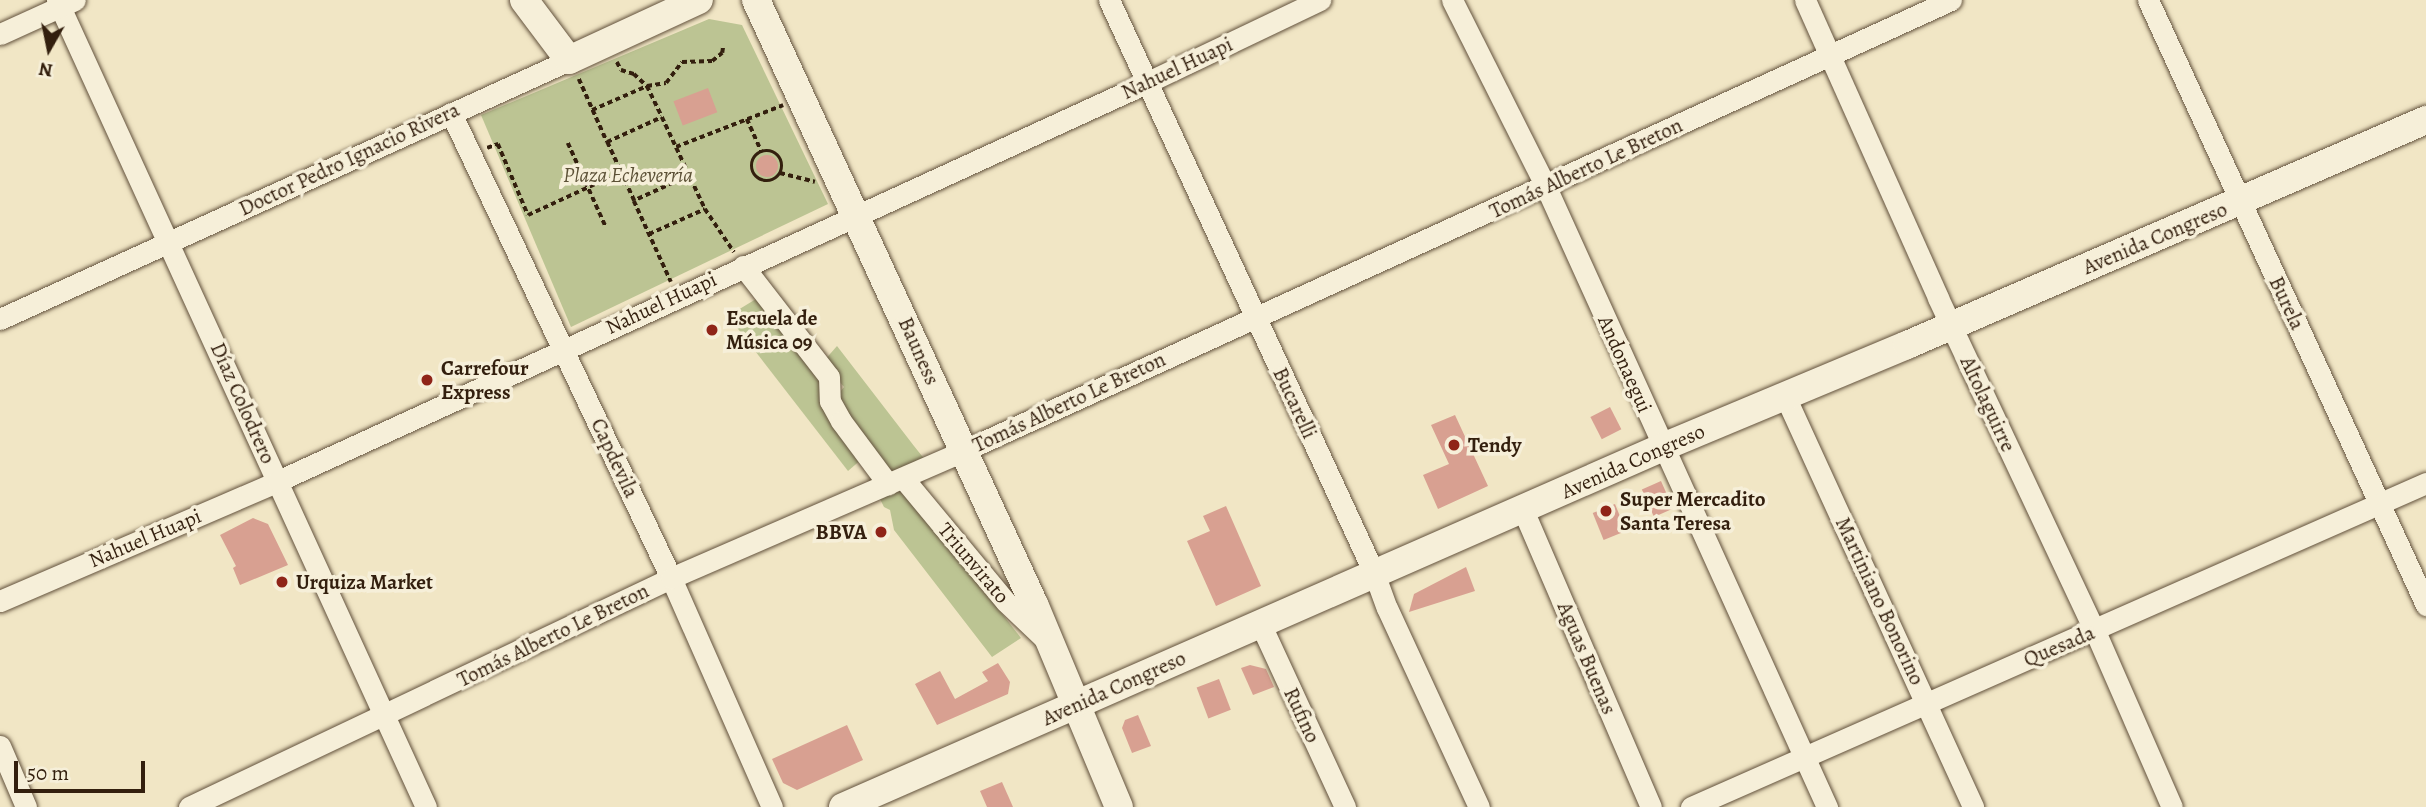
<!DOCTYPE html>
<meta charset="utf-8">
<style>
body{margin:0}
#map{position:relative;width:2426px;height:807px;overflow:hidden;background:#f1e6c5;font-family:Alegreya,serif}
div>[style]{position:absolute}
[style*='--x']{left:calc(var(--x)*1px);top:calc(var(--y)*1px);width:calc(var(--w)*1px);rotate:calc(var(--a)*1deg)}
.green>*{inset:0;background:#bcc493}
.building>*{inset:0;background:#d8a091;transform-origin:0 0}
.round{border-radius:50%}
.path>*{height:3.5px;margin-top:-1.75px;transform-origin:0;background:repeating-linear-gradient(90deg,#331f0e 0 5px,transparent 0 8.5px)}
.path>.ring{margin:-1.75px;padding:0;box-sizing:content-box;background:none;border:3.5px solid #331f0e;border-radius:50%}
.roads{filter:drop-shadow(0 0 2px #62513c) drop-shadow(0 0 2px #62513c)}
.minor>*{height:21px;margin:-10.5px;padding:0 10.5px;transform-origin:10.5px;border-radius:10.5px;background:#f6efd9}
.secondary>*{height:28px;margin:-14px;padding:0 14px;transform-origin:14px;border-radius:14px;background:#f6efd9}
.dots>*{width:19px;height:19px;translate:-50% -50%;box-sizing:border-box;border:4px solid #f6efd9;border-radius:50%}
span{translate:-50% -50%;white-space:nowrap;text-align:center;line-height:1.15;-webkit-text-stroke:7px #f6efd9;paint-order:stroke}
.street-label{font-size:21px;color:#331f0e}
.park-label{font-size:21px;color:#5c5136;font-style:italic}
.poi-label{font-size:21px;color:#331f0e;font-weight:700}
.left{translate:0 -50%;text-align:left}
.right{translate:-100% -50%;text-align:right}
.north{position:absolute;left:14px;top:14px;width:70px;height:70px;-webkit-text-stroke:5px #f6efd9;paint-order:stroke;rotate:189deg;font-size:19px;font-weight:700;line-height:28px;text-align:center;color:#331f0e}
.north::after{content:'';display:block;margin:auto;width:24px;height:32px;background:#331f0e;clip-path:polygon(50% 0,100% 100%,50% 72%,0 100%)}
.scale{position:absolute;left:14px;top:761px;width:131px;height:32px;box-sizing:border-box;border:4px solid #331f0e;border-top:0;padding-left:9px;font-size:21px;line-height:24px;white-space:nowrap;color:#331f0e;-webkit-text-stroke:5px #f6efd9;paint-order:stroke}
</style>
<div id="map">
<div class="green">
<i style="clip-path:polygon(709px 19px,742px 25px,828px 204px,571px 327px,481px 115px)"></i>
<i style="clip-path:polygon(756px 299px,822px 380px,863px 458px,848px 471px,728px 316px)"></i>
<i style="clip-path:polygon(837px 346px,914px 446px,926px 461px,893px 472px,885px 469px,836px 397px,844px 387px,823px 362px)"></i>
<i style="clip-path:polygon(890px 490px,906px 490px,1021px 638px,992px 657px,894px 530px,890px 510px,884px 507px,879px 497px)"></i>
</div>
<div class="building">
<i style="left:708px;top:88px;width:26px;height:37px;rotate:69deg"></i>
<i class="round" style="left:756px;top:155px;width:22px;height:22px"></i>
<i style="left:1610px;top:407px;width:25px;height:22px;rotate:63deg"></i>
<i style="clip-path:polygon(1455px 415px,1488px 486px,1438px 509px,1423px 475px,1449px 464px,1431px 425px)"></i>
<i style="left:1661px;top:481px;width:30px;height:21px;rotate:66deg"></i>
<i style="left:1615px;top:504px;width:29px;height:24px;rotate:68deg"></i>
<i style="clip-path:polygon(1226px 506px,1261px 586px,1216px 606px,1187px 541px,1210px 531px,1203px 516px)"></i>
<i style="clip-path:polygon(253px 518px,268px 524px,288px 565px,240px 585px,233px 568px,236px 566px,220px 535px)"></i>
<i style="clip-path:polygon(1466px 567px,1475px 591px,1409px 612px,1414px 594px)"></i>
<i style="clip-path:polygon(998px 663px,1010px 682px,1008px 694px,937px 725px,915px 684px,940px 671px,955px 699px,988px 681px,982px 672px)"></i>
<i style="clip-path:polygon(1250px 665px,1266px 669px,1274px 687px,1253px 695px,1241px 668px)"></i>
<i style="left:1219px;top:679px;width:33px;height:24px;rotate:69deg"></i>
<i style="clip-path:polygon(1138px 715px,1151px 746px,1132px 753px,1122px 728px,1125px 720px)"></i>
<i style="clip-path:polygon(847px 725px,863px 760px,797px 790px,783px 783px,772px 759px)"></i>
<i style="clip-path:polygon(1002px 782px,1013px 807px,987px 807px,980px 791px)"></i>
</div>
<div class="path">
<i style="--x:617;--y:62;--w:9;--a:63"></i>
<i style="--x:621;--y:70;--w:14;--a:17"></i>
<i style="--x:634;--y:74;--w:18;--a:43"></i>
<i style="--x:647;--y:86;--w:34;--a:64"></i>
<i style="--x:579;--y:79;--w:69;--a:66"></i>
<i style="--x:592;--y:110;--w:60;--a:-23.6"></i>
<i style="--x:647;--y:86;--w:19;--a:-9"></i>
<i style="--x:666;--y:83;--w:26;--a:-53"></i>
<i style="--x:682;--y:62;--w:30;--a:-2"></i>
<i style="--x:712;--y:61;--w:13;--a:-39"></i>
<i style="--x:722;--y:53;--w:7;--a:-82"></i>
<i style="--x:747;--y:119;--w:36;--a:66"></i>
<i style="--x:568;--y:143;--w:92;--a:65.7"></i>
<i style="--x:676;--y:147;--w:115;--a:-21.4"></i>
<i style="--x:487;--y:148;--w:12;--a:-20"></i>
<i style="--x:498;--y:144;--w:77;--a:67.1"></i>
<i style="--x:528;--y:215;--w:102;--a:-24.8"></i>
<i class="ring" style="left:752px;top:151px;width:26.5px;height:26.5px"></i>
<i style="--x:780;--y:173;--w:36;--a:14"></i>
<i style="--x:689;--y:176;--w:60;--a:155.6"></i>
<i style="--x:634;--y:201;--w:65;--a:-114.6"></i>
<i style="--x:607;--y:142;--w:60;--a:-24.4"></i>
<i style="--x:662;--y:117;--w:102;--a:64.9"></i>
<i style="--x:705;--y:209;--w:52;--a:56"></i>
<i style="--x:634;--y:201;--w:89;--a:65.4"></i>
<i style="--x:649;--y:234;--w:61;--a:-24.1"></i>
</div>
<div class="roads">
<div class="minor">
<i style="--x:57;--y:0;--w:887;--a:65.43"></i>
<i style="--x:1109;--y:0;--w:631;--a:65.18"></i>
<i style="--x:1374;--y:573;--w:37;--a:70"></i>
<i style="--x:1387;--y:608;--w:219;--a:65.2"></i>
<i style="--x:1452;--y:0;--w:209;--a:63.3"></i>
<i style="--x:1546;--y:187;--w:681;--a:65.62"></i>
<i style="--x:1805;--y:0;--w:326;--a:65.9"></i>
<i style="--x:1938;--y:298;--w:368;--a:64.8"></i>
<i style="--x:2095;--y:631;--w:192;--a:66.4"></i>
<i style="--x:2148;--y:0;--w:666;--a:65.32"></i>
<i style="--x:0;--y:34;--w:82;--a:-24.4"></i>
<i style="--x:451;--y:113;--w:514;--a:64.68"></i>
<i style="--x:671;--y:578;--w:250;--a:66.2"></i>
<i style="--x:743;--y:266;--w:140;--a:52.2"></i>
<i style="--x:829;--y:377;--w:24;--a:88"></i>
<i style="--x:830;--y:401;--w:23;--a:61"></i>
<i style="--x:841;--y:421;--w:79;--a:53.3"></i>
<i style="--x:0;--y:319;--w:625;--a:-24.47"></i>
<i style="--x:1785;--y:396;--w:452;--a:65.4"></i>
<i style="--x:903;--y:478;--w:161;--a:50.3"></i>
<i style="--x:1006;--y:602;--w:55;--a:43.5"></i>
<i style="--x:1523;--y:510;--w:323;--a:66.7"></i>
<i style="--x:0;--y:601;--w:303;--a:-23.3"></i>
<i style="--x:278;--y:481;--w:955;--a:-24.63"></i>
<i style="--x:1146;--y:83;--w:193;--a:-25.5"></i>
<i style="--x:1260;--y:623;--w:203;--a:65.2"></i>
<i style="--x:0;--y:746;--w:66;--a:66.9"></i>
<i style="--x:189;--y:807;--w:534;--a:-25.41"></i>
<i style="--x:671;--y:578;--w:318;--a:-23.5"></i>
<i style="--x:963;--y:451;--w:1086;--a:-24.54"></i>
<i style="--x:1691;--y:807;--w:803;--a:-23.79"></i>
</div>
<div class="secondary">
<i style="--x:524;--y:0;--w:75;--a:53.1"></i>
<i style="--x:569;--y:60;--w:143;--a:-24.8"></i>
<i style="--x:756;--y:0;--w:665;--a:65.29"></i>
<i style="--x:1034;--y:604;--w:220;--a:67.3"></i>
<i style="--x:843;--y:807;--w:896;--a:-23.7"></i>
<i style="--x:1663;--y:447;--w:264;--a:-22.7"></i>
<i style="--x:1907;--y:345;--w:566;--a:-23.44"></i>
</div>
</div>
<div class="dots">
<i style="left:712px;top:330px;background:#8f2418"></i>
<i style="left:427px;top:380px;background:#8f2418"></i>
<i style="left:1454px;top:445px;background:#8f2418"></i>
<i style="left:1606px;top:511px;background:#8f2418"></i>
<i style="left:881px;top:532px;background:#8f2418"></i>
<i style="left:282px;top:582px;background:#8f2418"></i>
</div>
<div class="street-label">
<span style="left:1177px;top:68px;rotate:-25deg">Nahuel Huapi</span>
<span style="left:349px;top:159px;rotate:-25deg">Doctor Pedro Ignacio Rivera</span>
<span style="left:1586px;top:168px;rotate:-25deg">Tomás Alberto Le Breton</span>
<span style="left:2155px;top:238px;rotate:-23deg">Avenida Congreso</span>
<span style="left:661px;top:303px;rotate:-25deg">Nahuel Huapi</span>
<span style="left:2287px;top:303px;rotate:65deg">Burela</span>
<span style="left:919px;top:351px;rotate:66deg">Bauness</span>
<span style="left:1625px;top:364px;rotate:66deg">Andonaegui</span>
<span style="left:1069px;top:402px;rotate:-25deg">Tomás Alberto Le Breton</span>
<span style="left:243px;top:403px;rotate:66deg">Díaz Colodrero</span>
<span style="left:1295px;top:403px;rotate:65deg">Bucarelli</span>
<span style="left:1988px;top:404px;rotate:65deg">Altolaguirre</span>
<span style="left:615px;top:458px;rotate:65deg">Capdevila</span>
<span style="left:1633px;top:461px;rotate:-24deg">Avenida Congreso</span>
<span style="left:145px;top:538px;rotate:-23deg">Nahuel Huapi</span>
<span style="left:974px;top:563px;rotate:50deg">Triunvirato</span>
<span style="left:1880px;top:601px;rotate:65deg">Martiniano Bonorino</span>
<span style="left:553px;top:635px;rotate:-26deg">Tomás Alberto Le Breton</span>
<span style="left:2059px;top:646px;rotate:-23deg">Quesada</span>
<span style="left:1587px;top:658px;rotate:67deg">Aguas Buenas</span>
<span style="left:1114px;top:688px;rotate:-24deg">Avenida Congreso</span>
<span style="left:1302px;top:715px;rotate:65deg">Rufino</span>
</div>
<div class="park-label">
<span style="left:628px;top:175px">Plaza Echeverría</span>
</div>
<div class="poi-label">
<span class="left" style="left:726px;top:330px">Escuela de<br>Música 09</span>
<span class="left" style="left:441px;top:380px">Carrefour<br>Express</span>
<span class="left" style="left:1468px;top:445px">Tendy</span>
<span class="left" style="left:1620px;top:511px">Super Mercadito<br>Santa Teresa</span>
<span class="right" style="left:867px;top:532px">BBVA</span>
<span class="left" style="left:296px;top:582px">Urquiza Market</span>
</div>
<div class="north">N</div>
<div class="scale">50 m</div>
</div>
